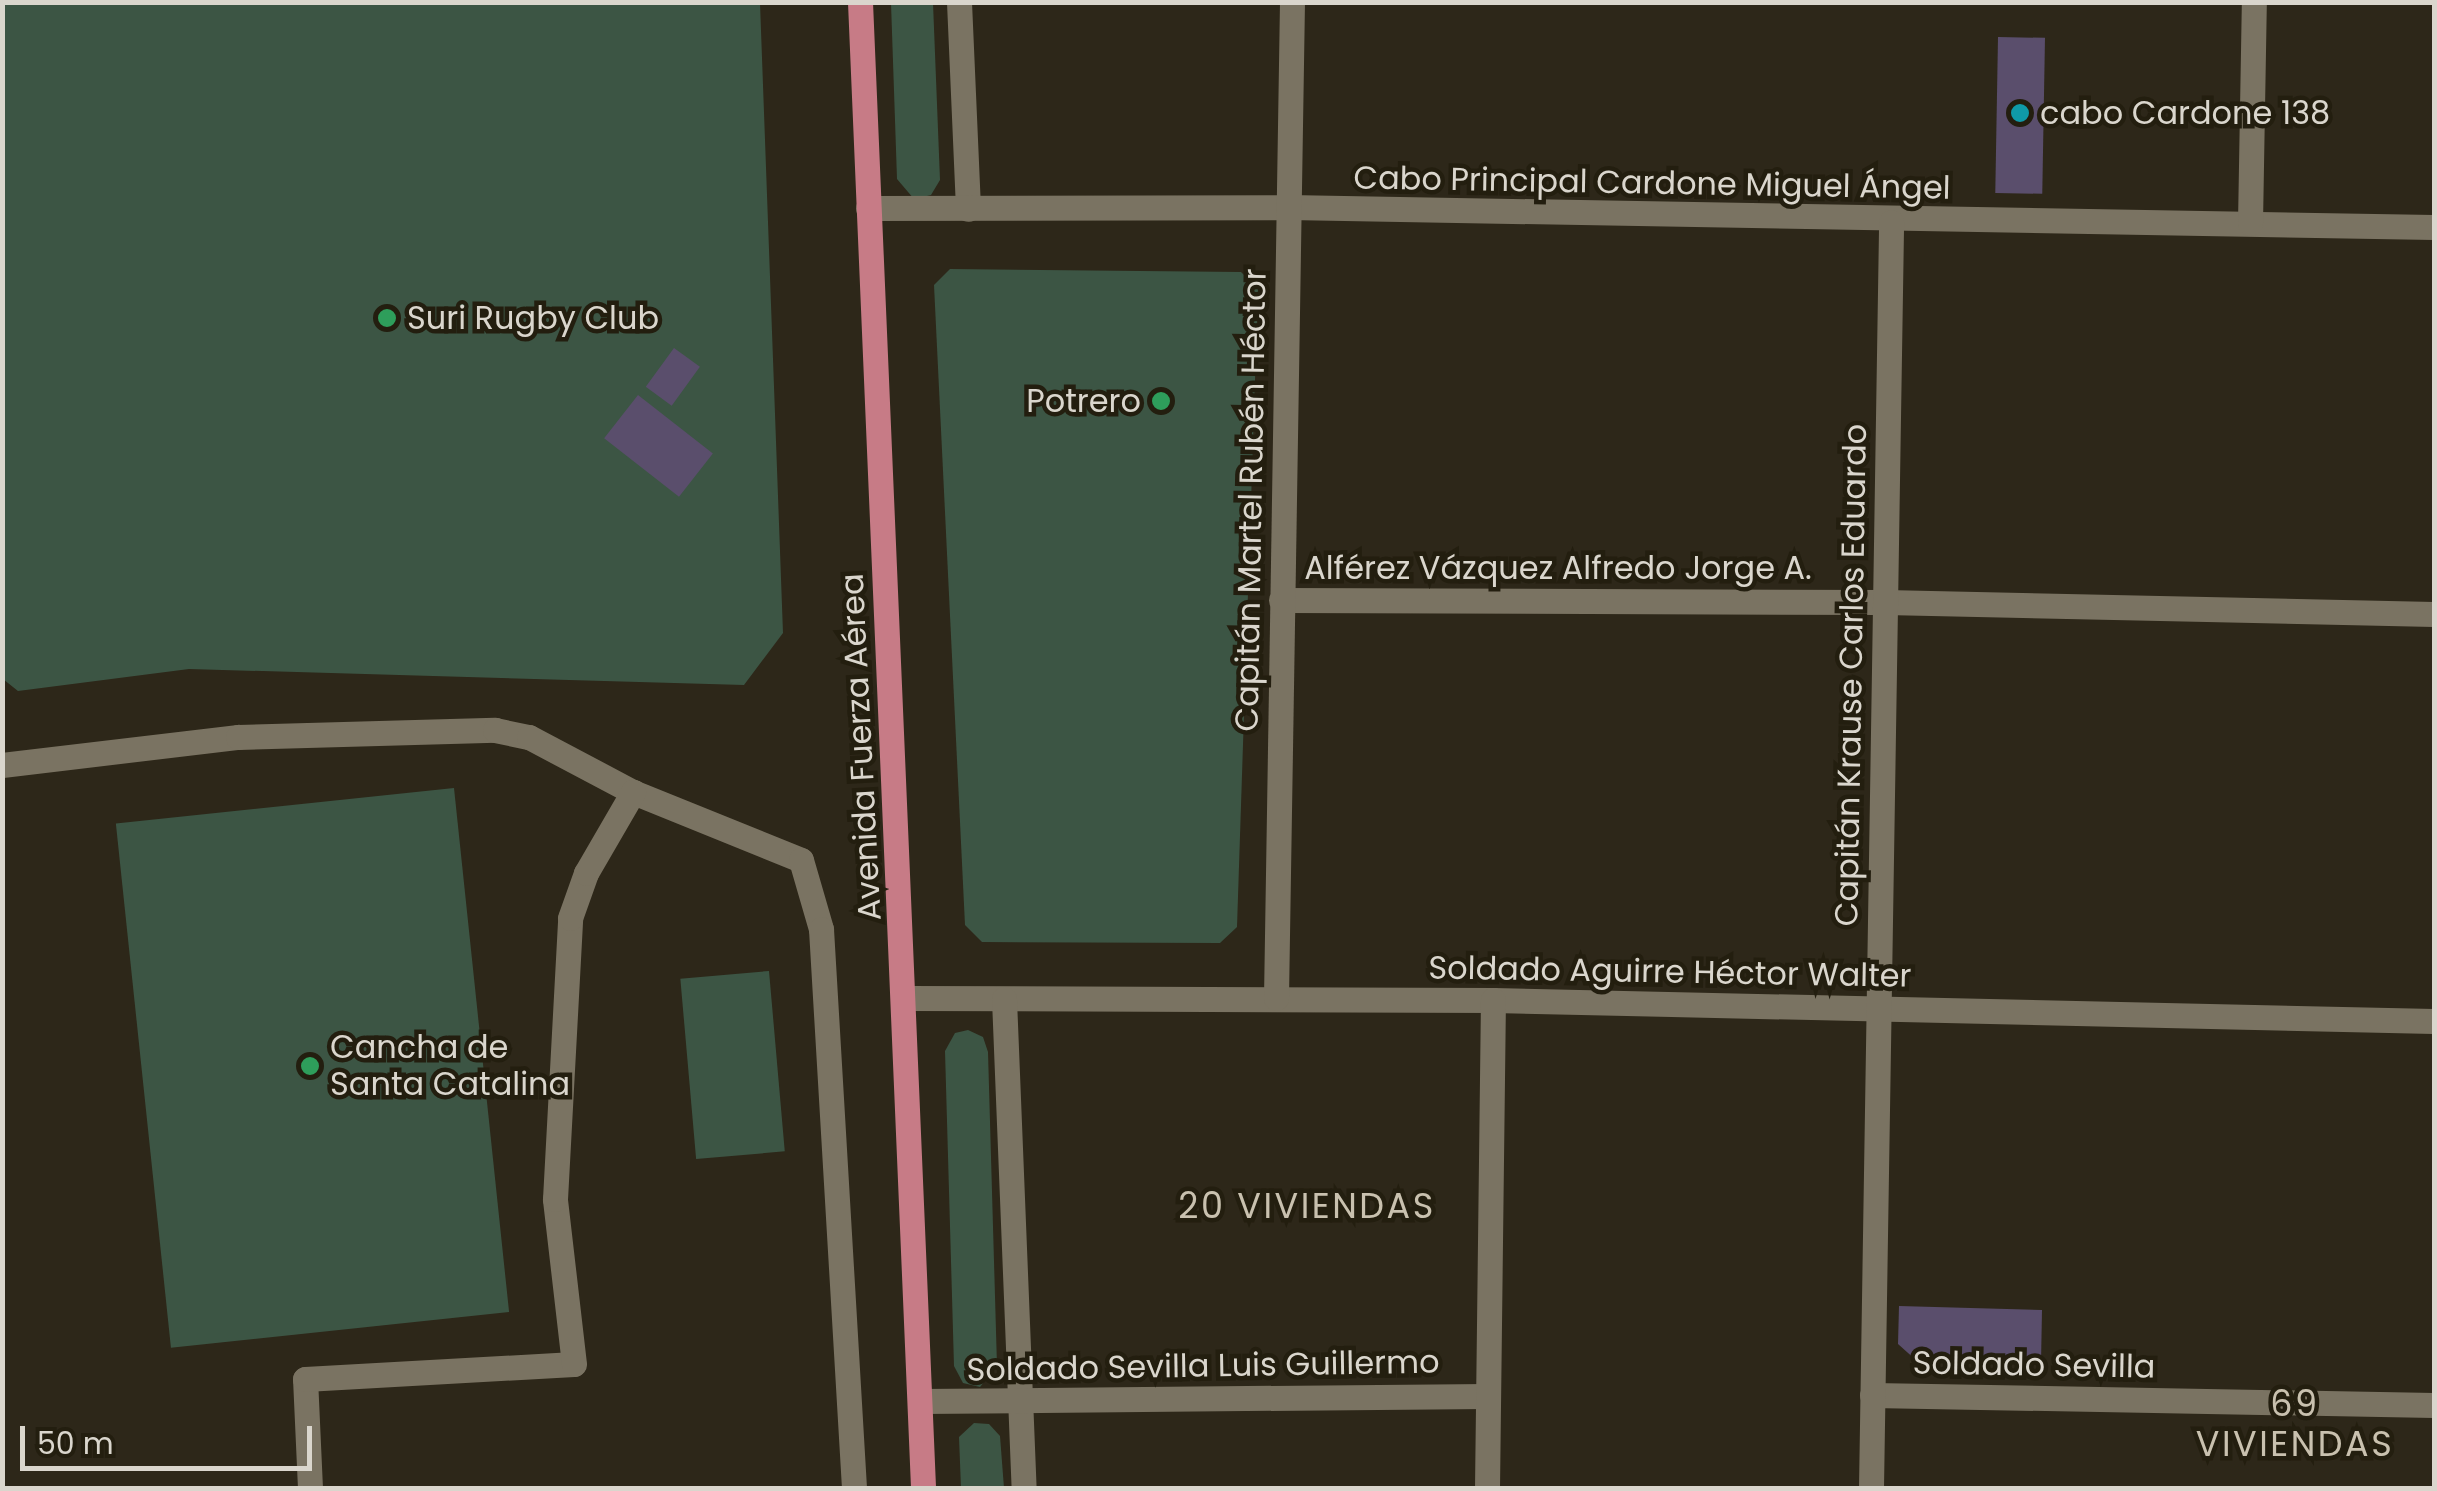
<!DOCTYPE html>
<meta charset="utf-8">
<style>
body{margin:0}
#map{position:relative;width:2437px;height:1491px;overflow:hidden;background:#2d2719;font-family:Poppins,sans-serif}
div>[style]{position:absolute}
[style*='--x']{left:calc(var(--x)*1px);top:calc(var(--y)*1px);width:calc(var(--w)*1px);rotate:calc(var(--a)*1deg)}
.green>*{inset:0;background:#3c5544;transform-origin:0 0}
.building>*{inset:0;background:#5a4e6c;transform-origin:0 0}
.minor>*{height:25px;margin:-12.5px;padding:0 12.5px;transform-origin:12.5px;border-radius:12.5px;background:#7a7362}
.major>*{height:25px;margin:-12.5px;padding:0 12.5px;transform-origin:12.5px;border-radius:12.5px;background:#c77b86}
.dots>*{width:28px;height:28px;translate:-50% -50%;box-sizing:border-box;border:5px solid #231e0f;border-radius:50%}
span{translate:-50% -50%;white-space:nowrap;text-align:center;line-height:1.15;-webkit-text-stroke:9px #231e0f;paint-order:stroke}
.poi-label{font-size:32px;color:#dad6cd}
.left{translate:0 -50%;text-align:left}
.right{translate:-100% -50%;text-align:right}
.street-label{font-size:32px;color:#dad6cd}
.neighbourhood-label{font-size:35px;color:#c9c1af;letter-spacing:2.5px}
.frame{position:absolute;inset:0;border:5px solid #dad6cd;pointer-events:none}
.scale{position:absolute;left:20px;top:1426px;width:292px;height:45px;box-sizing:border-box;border:5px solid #dad6cd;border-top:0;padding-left:12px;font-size:30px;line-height:35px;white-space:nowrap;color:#dad6cd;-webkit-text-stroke:8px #231e0f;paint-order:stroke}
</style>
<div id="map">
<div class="green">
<i style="clip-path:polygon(2px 3px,760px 3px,783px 633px,744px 685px,189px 669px,18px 691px,3px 679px)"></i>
<i style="clip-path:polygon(891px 3px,933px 3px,940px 180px,931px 195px,914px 199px,897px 179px)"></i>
<i style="clip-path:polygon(950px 269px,1241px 272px,1258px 289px,1237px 927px,1220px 943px,982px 942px,965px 925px,934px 285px)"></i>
<i style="left:454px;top:788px;width:527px;height:340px;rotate:84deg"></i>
<i style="left:769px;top:971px;width:181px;height:89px;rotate:85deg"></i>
<i style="clip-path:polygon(968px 1030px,983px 1037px,988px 1052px,997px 1366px,980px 1387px,963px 1383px,954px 1366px,945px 1051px,955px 1033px)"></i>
<i style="clip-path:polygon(974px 1423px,989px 1424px,1000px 1436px,1004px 1488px,961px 1488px,959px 1437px)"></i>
</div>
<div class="building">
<i style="left:1998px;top:37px;width:47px;height:156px;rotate:1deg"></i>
<i style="left:674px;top:348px;width:32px;height:48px;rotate:36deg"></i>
<i style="left:638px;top:395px;width:95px;height:55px;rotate:38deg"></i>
<i style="clip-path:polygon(1899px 1306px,2042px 1310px,2041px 1363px,1917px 1361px,1898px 1344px)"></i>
</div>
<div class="minor">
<i style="--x:959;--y:2;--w:207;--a:87.5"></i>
<i style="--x:868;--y:208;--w:420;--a:-0.1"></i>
<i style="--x:1288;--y:207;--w:1146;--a:1"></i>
<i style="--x:2250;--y:223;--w:221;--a:-89"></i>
<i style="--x:1281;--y:600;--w:604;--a:0.19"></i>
<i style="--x:1885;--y:602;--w:549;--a:1.25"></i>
<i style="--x:2;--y:765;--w:238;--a:-6.8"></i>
<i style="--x:238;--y:737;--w:257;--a:-1.6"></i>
<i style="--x:495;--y:730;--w:35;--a:12"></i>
<i style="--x:529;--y:737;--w:118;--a:27.9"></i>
<i style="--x:633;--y:792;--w:181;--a:22"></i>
<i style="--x:801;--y:860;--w:72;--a:73.8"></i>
<i style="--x:821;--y:929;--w:560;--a:86.62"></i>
<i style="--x:905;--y:998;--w:588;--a:0.19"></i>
<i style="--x:1493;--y:1000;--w:941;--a:1.28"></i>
<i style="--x:1276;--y:998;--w:996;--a:-89.08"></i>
<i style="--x:1004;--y:999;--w:489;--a:87.7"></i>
<i style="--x:1872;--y:1395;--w:562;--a:1.02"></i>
<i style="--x:920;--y:1401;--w:567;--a:-0.51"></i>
<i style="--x:310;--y:1488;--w:109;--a:-92.6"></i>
<i style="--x:305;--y:1379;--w:269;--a:-3.2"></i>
<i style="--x:574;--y:1364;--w:166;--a:-96.6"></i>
<i style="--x:555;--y:1199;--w:281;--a:-86.9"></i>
<i style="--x:570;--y:918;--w:48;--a:-70.4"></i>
<i style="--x:586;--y:873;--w:94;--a:-59.9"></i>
<i style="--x:1487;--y:1488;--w:488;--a:-89.3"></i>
<i style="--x:1871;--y:1488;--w:1266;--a:-89.09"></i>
</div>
<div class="major">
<i style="--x:860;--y:2;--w:1487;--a:87.57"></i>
</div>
<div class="dots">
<i style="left:2020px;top:113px;background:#0f9aa8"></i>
<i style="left:387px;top:318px;background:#2e9e5b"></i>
<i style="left:1161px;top:401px;background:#2e9e5b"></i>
<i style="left:310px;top:1066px;background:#2e9e5b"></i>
</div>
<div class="poi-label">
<span class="left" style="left:2040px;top:113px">cabo Cardone 138</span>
<span class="left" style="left:407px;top:318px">Suri Rugby Club</span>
<span class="right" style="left:1141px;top:401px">Potrero</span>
<span class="left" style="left:330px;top:1066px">Cancha de<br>Santa Catalina</span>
</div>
<div class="street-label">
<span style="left:1652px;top:183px;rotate:1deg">Cabo Principal Cardone Miguel Ángel</span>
<span style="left:1251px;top:500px;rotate:-89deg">Capitán Martel Rubén Héctor</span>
<span style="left:1558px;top:568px">Alférez Vázquez Alfredo Jorge A.</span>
<span style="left:1851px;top:675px;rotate:-89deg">Capitán Krause Carlos Eduardo</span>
<span style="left:861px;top:747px;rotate:-93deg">Avenida Fuerza Aérea</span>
<span style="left:1670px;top:972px;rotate:1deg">Soldado Aguirre Héctor Walter</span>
<span style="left:2034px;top:1365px;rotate:1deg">Soldado Sevilla</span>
<span style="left:1203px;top:1366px;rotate:-1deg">Soldado Sevilla Luis Guillermo</span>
</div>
<div class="neighbourhood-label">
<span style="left:1307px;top:1206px">20 VIVIENDAS</span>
<span style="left:2295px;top:1424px">69<br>VIVIENDAS</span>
</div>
<div class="frame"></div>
<div class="scale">50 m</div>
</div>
